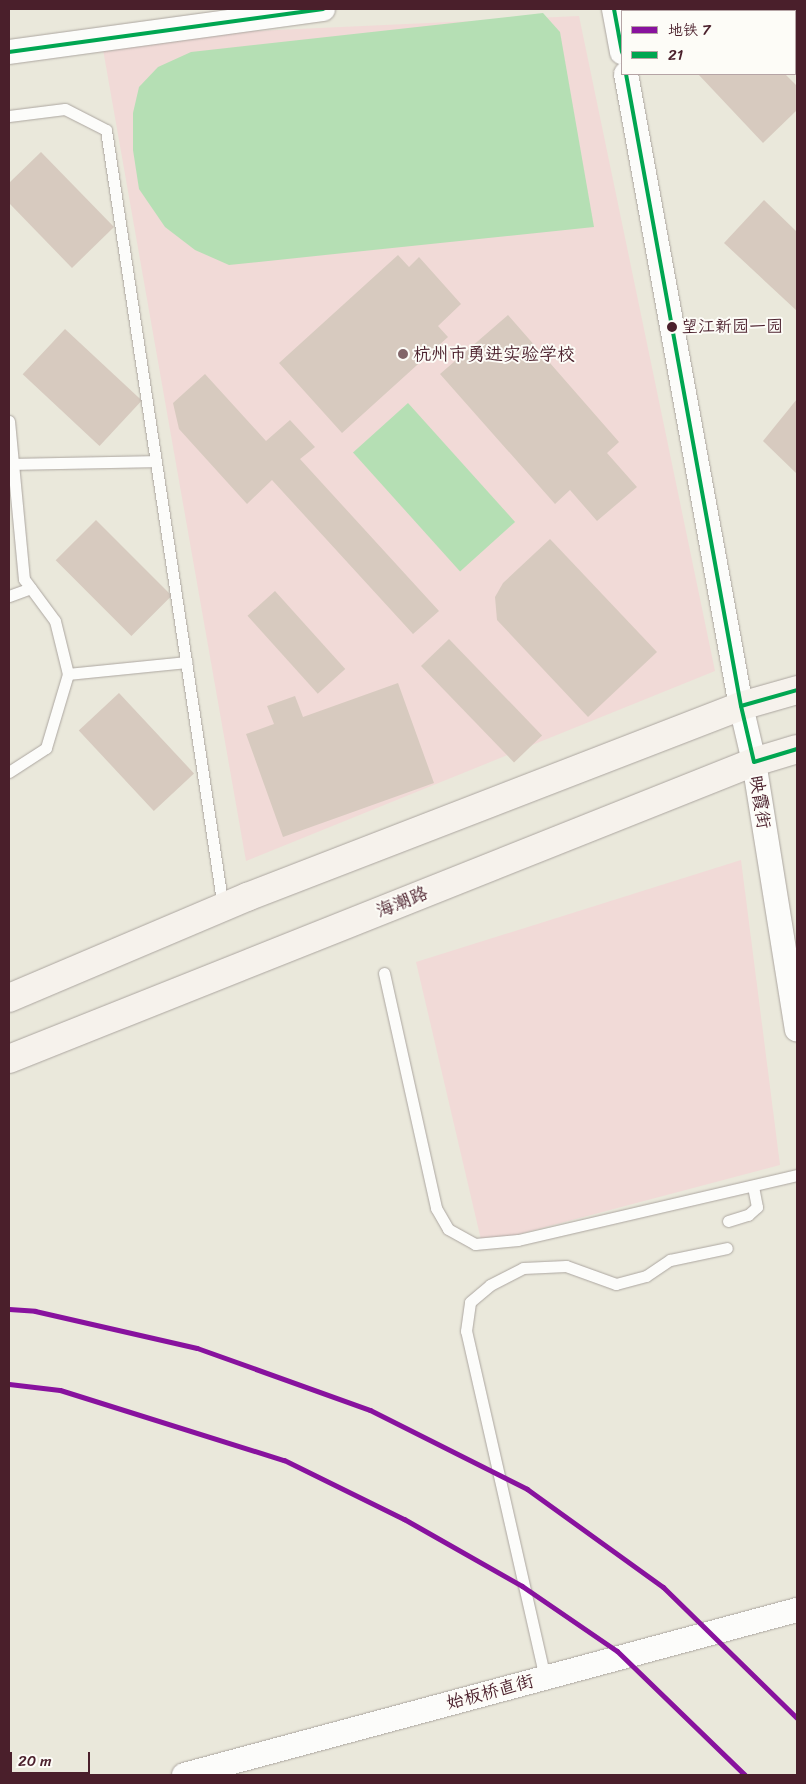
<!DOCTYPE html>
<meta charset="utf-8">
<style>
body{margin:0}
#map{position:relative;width:806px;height:1784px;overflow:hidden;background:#eae8db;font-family:Sriracha,"LXGW WenKai TC",sans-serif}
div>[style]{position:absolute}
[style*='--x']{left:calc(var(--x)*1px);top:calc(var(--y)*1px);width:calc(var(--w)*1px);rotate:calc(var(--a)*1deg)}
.built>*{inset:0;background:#f1dad7}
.green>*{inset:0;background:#b5dfb4;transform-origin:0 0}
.building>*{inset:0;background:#d7cabf;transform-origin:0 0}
.roads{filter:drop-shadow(0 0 1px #aca6a0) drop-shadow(0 0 1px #aca6a0)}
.service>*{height:11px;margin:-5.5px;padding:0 5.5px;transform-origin:5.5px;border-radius:5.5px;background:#fcfcfa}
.minor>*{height:24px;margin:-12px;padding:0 12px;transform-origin:12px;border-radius:12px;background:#fcfcfa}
.secondary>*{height:28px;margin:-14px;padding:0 14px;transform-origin:14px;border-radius:14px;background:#f6f2ec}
.bus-1>*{height:4px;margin:-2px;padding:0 2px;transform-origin:2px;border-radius:2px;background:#00a651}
.metro-1>*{height:5px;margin:-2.5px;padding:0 2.5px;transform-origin:2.5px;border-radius:2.5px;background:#88129e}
.dots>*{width:14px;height:14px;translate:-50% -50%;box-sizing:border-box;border:2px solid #fdfcf7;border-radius:50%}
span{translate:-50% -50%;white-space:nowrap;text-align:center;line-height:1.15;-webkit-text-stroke:4px #fdfcf7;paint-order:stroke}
.bus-label{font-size:17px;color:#4a1f2b}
.left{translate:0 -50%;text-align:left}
.poi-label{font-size:18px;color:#4a1f2b}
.street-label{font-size:18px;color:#4a1f2b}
.frame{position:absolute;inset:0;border:10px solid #4a1f2b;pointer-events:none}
.legend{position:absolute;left:621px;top:10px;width:175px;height:65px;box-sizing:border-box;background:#fdfcf7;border:1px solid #b5a4a5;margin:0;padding:6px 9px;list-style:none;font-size:15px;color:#4a1f2b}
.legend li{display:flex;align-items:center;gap:10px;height:25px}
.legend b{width:25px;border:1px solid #b5a4a5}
.scale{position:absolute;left:10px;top:1752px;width:80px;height:22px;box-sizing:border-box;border:2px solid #4a1f2b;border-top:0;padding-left:6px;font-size:15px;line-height:18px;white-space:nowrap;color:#4a1f2b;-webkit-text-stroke:4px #fdfcf7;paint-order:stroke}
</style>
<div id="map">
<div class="built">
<i style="clip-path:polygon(579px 16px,715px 671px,246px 861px,101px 38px)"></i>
<i style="clip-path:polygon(741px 860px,780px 1165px,482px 1244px,416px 962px)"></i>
</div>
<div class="green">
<i style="clip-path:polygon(543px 13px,560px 32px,594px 227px,229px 265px,195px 250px,165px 227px,139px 189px,133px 150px,133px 113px,139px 87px,158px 67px,191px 52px)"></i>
<i style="left:408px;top:403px;width:160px;height:74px;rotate:48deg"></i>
</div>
<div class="building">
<i style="clip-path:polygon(698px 74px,785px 74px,797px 86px,797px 110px,763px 143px)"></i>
<i style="clip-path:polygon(41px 152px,114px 227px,72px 268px,9px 203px,9px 183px)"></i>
<i style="clip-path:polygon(764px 200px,797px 232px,797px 311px,724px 243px)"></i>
<i style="clip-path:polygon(398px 255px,409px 267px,419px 257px,461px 304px,438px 326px,448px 337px,342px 433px,279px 363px)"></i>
<i style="clip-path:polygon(508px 315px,619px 442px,607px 453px,637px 487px,597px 521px,570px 490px,555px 504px,440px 374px)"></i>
<i style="left:65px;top:329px;width:105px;height:62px;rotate:43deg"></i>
<i style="clip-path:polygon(205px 374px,266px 441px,290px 420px,315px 447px,300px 459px,439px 611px,413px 634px,272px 480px,247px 504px,179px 429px,173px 403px)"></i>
<i style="clip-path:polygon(797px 399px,797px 474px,763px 441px)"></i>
<i style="left:96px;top:520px;width:107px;height:57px;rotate:45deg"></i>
<i style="clip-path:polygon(550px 539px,657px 652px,588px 717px,497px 620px,495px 597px,503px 583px)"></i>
<i style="left:275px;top:591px;width:105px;height:37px;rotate:48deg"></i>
<i style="left:449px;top:639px;width:134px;height:39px;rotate:46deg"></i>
<i style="clip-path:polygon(398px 683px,434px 783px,283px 837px,246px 734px,274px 724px,267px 706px,295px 696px,303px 717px)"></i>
<i style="left:119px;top:693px;width:110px;height:55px;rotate:47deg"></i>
</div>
<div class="roads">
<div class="service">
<i style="--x:9;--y:116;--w:56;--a:-7.1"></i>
<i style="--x:65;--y:109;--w:46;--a:27.1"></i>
<i style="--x:106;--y:130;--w:786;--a:81.44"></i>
<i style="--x:9;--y:421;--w:159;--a:84.6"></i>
<i style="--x:24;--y:579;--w:52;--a:53.6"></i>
<i style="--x:55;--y:621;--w:55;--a:76.2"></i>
<i style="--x:68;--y:674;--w:77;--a:106.6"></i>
<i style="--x:46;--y:748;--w:44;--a:147"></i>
<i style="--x:14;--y:464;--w:142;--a:-1.2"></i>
<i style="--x:9;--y:596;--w:23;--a:-20"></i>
<i style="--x:68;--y:674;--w:119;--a:-5.8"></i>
<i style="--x:384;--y:973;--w:241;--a:77.5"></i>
<i style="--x:436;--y:1208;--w:24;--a:60"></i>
<i style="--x:448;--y:1229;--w:31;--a:29"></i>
<i style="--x:475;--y:1244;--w:43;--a:-5.3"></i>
<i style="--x:518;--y:1240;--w:286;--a:-13.1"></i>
<i style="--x:728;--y:1221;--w:21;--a:-17"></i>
<i style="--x:748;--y:1215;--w:12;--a:-42"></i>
<i style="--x:757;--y:1207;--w:21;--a:-101"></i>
<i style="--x:545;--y:1678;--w:356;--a:-102.8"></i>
<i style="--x:466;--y:1331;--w:29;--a:-82"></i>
<i style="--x:470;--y:1302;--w:26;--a:-40"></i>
<i style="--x:490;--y:1285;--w:37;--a:-27"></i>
<i style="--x:523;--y:1268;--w:43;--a:-2.7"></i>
<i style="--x:566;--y:1266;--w:53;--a:19.8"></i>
<i style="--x:616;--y:1284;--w:31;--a:-15"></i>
<i style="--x:646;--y:1276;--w:29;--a:-34"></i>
<i style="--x:670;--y:1260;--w:58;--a:-11.9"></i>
</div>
<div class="minor">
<i style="--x:614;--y:9;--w:44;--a:79.5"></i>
<i style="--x:9;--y:52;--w:317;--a:-7.8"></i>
<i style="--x:626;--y:74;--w:642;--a:79.69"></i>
<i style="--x:741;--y:706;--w:57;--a:76.9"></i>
<i style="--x:754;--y:762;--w:271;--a:80.9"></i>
<i style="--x:184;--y:1775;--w:635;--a:-15.07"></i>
</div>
<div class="secondary">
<i style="--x:9;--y:998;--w:259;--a:-23"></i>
<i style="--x:247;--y:897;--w:530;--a:-21.14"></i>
<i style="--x:741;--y:706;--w:58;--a:-15.9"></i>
<i style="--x:9;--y:1059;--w:802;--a:-21.74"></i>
<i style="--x:754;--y:762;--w:45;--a:-16.8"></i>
</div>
</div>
<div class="bus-1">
<i style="--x:614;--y:9;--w:44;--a:79.5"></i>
<i style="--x:9;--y:52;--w:317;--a:-7.8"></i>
<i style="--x:626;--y:74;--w:642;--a:79.69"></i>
<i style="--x:741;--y:706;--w:57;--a:76.9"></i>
<i style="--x:754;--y:762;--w:45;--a:-16.8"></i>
<i style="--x:741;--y:706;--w:58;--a:-15.9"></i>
</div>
<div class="metro-1">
<i style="--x:9;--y:1309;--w:26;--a:4"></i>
<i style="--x:35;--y:1311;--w:166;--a:12.9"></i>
<i style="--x:197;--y:1348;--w:184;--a:19.7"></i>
<i style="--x:370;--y:1410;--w:176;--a:26.7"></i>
<i style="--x:527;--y:1489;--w:168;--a:35.8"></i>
<i style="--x:663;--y:1587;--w:187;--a:44.4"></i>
<i style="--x:9;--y:1384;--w:51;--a:6.7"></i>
<i style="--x:60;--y:1390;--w:235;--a:17.4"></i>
<i style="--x:284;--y:1460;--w:134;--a:26.2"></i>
<i style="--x:404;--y:1519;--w:136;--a:29.6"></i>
<i style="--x:522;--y:1586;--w:115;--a:34.4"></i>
<i style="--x:617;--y:1651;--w:178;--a:44.1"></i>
</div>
<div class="dots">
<i style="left:672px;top:327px;background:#4a1f2b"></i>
<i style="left:403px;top:354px;background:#826569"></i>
</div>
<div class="bus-label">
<span class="left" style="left:681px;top:327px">望江新园一园</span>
</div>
<div class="poi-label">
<span class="left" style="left:413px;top:354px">杭州市勇进实验学校</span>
</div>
<div class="street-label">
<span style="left:760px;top:802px;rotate:81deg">映霞街</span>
<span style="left:402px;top:902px;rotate:-22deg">海潮路</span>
<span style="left:490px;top:1692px;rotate:-15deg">始板桥直街</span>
</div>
<div class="frame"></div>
<ul class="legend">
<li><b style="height:6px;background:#88129e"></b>地铁 7</li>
<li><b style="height:6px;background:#00a651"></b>21</li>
</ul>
<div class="scale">20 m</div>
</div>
